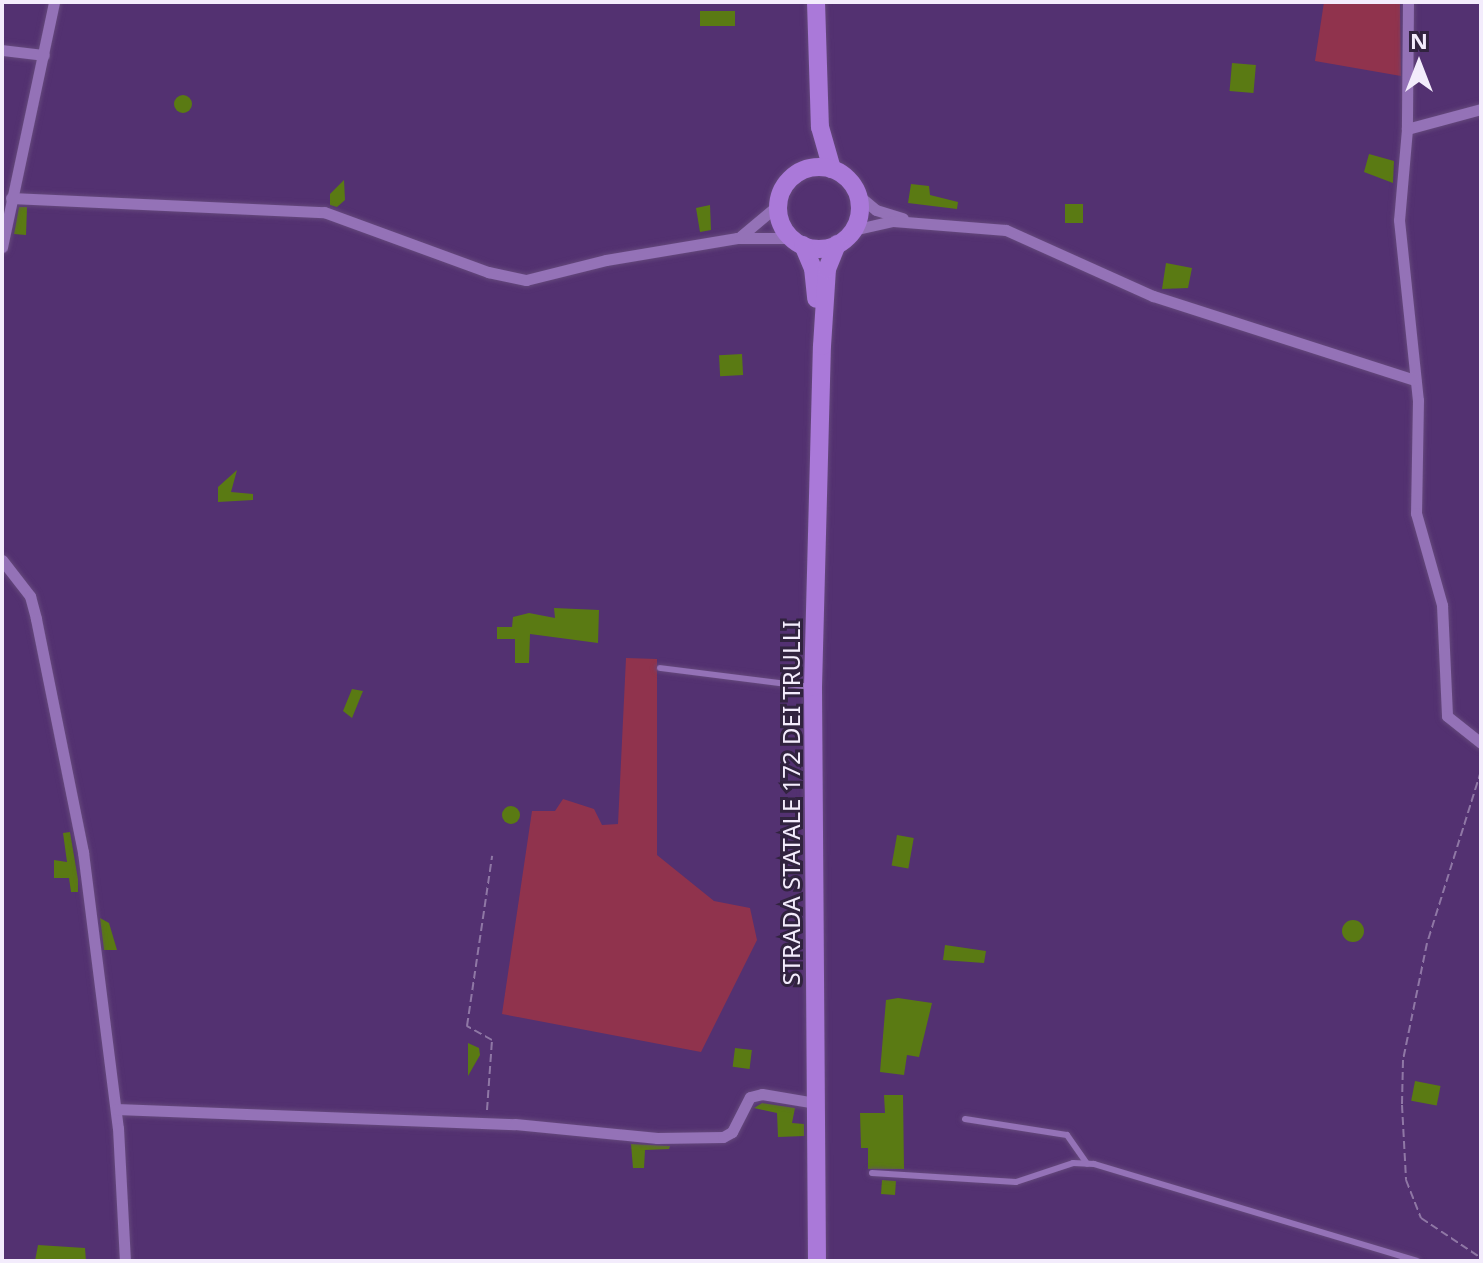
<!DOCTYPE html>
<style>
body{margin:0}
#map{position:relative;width:1483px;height:1263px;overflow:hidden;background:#533171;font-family:"Noto Sans",sans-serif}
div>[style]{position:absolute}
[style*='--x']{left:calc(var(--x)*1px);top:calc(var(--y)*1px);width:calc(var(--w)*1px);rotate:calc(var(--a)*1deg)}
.green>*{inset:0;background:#90334d}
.building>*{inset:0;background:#5a7a13;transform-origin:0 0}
.round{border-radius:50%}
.path>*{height:2px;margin-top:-1px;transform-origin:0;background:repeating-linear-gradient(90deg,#8f77a5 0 8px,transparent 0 12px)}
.roads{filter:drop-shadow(0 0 2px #65497c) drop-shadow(0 0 2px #65497c)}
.lane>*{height:6px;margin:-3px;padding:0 3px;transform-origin:3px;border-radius:3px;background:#9472b7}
.street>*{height:11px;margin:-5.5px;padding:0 5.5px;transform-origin:5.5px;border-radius:5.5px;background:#9472b7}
.primary>*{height:18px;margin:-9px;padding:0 9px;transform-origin:9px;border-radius:9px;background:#aa79d9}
.primary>.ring{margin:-9px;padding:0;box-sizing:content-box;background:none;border:18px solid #aa79d9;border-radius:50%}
span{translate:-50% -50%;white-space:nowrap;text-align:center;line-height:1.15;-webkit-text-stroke:6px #31233f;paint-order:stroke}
.street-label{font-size:24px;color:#f3ecfc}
.frame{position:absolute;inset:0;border:4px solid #f3ecfc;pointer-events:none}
.north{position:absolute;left:1379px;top:24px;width:80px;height:80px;-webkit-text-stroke:6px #31233f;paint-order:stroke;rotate:0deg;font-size:22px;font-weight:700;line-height:32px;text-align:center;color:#f3ecfc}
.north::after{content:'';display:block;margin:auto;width:28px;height:36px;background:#f3ecfc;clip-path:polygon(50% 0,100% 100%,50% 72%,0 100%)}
</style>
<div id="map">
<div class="green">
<i style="clip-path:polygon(1324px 2px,1400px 2px,1401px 76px,1315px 61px)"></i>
<i style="clip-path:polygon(626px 658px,657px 659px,657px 855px,714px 901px,750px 908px,757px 940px,701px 1052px,502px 1014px,532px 811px,555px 811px,563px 799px,594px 809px,602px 825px,618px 824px)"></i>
</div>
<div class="building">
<i style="left:700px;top:11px;width:35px;height:15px"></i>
<i style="left:1232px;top:63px;width:24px;height:28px;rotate:5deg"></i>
<i class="round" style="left:174px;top:95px;width:18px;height:18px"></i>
<i style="clip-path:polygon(1369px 154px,1394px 161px,1393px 183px,1364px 172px)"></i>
<i style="clip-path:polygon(344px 180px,345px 200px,337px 207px,330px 205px,330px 194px)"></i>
<i style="clip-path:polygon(911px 184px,929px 186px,930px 195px,958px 202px,957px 209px,908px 203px)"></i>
<i style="left:1065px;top:204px;width:18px;height:19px"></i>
<i style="clip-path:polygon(710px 205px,711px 230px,700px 232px,696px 208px)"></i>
<i style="clip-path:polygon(19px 207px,27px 207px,26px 235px,14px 234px)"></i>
<i style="clip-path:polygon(1166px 263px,1192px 268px,1188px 288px,1162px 289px)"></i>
<i style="left:742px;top:354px;width:21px;height:23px;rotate:87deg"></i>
<i style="clip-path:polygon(237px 470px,231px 492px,253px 494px,253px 500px,218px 502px,218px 487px)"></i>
<i style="clip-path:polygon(554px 608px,599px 610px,598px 643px,530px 634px,529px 663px,515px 663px,515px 639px,497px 639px,497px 627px,512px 627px,513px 617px,529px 613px,555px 618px)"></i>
<i style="clip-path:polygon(352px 689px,363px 691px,352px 718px,343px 711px)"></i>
<i class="round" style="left:502px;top:806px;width:18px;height:18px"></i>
<i style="clip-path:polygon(70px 832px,78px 879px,78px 892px,71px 892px,69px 878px,54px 878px,54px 860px,67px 862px,63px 833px)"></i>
<i style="left:897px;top:835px;width:17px;height:31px;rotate:10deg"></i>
<i style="clip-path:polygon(100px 918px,109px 923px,117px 950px,104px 950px)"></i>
<i class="round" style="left:1342px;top:920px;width:22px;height:22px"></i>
<i style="clip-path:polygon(945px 945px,986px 951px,984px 963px,943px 960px)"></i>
<i style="clip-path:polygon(898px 998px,932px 1003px,919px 1057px,907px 1055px,904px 1075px,880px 1072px,886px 1000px)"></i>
<i style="clip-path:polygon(468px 1043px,479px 1048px,480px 1055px,468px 1076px)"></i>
<i style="left:735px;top:1048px;width:17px;height:19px;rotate:7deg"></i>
<i style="left:1415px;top:1081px;width:26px;height:20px;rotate:11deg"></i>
<i style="clip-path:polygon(884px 1095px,903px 1095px,904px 1169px,868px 1169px,868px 1148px,861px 1148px,860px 1113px,885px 1113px)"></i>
<i style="clip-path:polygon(762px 1103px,795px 1108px,792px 1123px,804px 1124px,804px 1136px,778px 1137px,777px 1113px,754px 1108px)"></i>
<i style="clip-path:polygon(631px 1144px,670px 1146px,669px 1149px,645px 1150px,644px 1168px,633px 1168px)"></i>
<i style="left:882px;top:1180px;width:14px;height:14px;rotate:4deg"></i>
<i style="clip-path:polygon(38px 1245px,85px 1248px,86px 1261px,35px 1261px)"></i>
</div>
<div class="path">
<i style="--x:1481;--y:771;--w:180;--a:107.4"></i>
<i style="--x:1427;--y:943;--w:119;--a:101.6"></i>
<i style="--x:1403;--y:1060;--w:45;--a:91.3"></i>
<i style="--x:1402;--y:1105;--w:75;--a:86.9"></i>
<i style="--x:1406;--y:1180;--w:41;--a:68.5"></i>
<i style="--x:1421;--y:1218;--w:72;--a:33.7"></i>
<i style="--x:487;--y:1110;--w:70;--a:-85.9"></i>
<i style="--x:492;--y:1040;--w:29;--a:-151"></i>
<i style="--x:467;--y:1026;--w:172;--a:-81.6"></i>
</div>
<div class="roads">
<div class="lane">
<i style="--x:660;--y:668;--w:151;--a:7.2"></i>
<i style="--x:965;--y:1119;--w:103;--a:8.9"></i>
<i style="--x:1067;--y:1135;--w:35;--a:55"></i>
<i style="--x:872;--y:1173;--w:144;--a:3.6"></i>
<i style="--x:1016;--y:1182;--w:60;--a:-18.4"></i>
<i style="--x:1073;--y:1163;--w:21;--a:3"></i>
<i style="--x:1094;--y:1164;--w:337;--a:16.7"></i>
</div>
<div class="street">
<i style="--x:1408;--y:2;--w:127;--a:90.5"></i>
<i style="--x:1407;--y:129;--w:91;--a:95"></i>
<i style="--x:1399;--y:220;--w:181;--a:84"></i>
<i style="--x:1418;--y:400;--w:113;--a:91"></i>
<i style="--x:1416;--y:513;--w:96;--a:74.2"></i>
<i style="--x:1442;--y:605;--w:111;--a:87.4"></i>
<i style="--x:1447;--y:716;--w:43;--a:38.5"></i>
<i style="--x:2;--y:50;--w:42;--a:6.8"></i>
<i style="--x:1407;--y:129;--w:77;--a:-15.1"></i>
<i style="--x:858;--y:195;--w:23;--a:40"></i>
<i style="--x:876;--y:210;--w:28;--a:17"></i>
<i style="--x:11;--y:198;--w:313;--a:2.6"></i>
<i style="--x:324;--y:212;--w:175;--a:20.1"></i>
<i style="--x:488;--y:272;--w:39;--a:12"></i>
<i style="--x:526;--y:280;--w:82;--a:-14"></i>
<i style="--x:606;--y:260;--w:133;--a:-9.5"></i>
<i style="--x:737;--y:238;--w:55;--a:0"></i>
<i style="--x:853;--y:230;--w:41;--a:-12.7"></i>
<i style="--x:893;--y:221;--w:113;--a:4.6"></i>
<i style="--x:1006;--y:230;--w:161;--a:24.2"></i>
<i style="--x:1153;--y:296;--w:275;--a:17.8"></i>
<i style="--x:741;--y:236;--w:48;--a:-40"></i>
<i style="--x:2;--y:247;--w:250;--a:-78"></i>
<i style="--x:2;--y:560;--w:46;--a:52.1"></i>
<i style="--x:30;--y:596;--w:24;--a:75"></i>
<i style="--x:36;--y:619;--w:238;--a:78.6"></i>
<i style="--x:83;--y:852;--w:278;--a:82.8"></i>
<i style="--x:118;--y:1128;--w:133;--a:87"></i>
<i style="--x:116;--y:1109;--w:399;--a:2.2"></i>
<i style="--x:515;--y:1124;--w:143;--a:5.6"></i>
<i style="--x:657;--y:1138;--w:66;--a:-0.9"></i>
<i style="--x:723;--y:1137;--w:10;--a:-29"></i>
<i style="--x:732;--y:1132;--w:39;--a:-63"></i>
<i style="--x:750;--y:1097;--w:12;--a:-14"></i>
<i style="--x:762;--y:1094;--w:55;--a:9.5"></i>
</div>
<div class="primary">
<i style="--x:816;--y:2;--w:125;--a:88.2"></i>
<i style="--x:820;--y:127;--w:44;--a:74.1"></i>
<i class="ring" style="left:778px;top:167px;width:64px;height:64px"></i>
<i style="--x:803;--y:245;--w:25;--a:67"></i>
<i style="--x:813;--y:268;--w:31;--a:84"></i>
<i style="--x:817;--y:1261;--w:574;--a:-90.4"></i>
<i style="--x:813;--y:687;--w:341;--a:-88.5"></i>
<i style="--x:822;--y:346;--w:77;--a:-86.3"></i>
<i style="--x:827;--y:269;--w:27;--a:-68"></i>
</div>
</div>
<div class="street-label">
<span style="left:791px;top:803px;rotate:-90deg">STRADA STATALE 172 DEI TRULLI</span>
</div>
<div class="frame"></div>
<div class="north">N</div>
</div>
